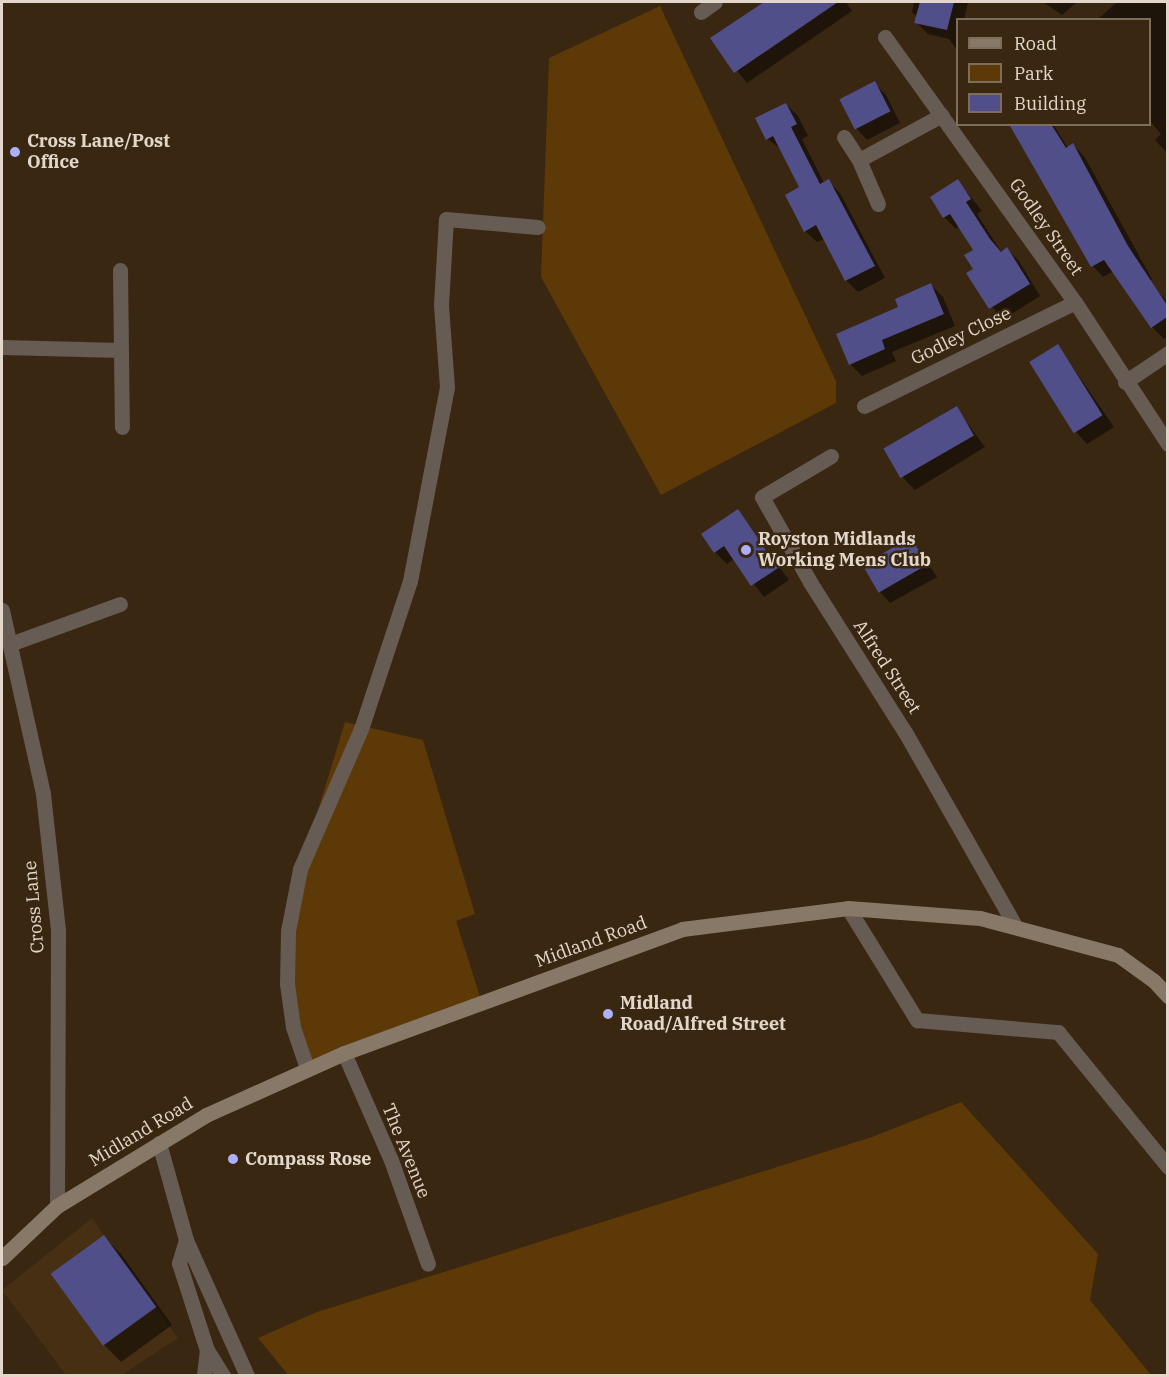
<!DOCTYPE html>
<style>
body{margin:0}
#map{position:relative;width:1169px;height:1377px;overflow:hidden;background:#392711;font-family:"IBM Plex Serif",serif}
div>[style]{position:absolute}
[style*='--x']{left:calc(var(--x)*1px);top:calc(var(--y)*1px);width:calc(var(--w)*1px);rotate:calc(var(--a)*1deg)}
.built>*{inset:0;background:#462f13}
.green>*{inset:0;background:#5c3906}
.shadow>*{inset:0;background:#0007}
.building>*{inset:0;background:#504f8a;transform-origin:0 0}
.service>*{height:15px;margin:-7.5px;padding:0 7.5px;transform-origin:7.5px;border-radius:7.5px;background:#665c53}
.minor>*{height:15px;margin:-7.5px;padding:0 7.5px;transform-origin:7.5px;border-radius:7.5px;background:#665c53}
.secondary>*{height:15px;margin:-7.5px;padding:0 7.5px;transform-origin:7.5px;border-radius:7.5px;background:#877868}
.dots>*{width:16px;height:16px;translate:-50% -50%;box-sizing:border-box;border:3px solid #392711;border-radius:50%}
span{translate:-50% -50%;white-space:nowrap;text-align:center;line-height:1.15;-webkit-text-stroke:5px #392711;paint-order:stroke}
.poi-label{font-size:18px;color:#e3d7cb;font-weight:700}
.left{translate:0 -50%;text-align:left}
.street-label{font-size:18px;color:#e3d7cb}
.frame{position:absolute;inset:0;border:3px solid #e3d7cb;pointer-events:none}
.legend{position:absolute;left:956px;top:18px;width:195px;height:108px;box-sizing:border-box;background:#392711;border:2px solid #7d6d5b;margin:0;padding:8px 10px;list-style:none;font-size:18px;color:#e3d7cb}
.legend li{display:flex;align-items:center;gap:12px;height:30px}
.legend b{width:30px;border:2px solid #7d6d5b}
</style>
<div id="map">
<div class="built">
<i style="clip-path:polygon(92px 1218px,178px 1338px,122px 1375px,66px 1375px,2px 1290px)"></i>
</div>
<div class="green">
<i style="clip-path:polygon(660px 6px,836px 381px,836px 403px,661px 495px,541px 277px,549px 58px)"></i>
<i style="clip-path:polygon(345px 722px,423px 740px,475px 914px,456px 921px,482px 1003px,307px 1068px,287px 984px,300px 869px)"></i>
<i style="clip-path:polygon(961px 1102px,1098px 1254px,1090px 1300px,1151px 1375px,289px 1376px,258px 1338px,317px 1312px,872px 1137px)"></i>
</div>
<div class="shadow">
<i style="clip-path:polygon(766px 2px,846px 2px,852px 11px,747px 83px,712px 39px)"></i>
<i style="clip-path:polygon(914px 2px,968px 2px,964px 20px,958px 20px,958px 51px,949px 39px,928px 34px,916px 22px,917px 17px,912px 12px)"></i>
<i style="clip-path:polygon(1043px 2px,1077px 2px,1062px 15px)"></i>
<i style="clip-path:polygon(1117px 2px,1168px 2px,1168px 154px,1155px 140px,1161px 134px,1150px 121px,1150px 20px,1097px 20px)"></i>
<i style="clip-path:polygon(874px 83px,886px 95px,900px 123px,867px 140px,856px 128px,841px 100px)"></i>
<i style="clip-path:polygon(786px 104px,798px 116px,808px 136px,802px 139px,824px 183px,828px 181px,840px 193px,885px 278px,858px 292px,846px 280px,824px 239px,817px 242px,805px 231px,801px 188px,781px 149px,767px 139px)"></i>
<i style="clip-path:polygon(1018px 124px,1053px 124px,1068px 148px,1073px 145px,1084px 156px,1152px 279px,1134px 295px,1114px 271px,1103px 277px,1093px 266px,1015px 131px)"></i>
<i style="clip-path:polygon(958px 181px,982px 211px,977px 214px,1002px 253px,1007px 249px,1019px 261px,1040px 296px,1002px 320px,968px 273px,975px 269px,975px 250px,960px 226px,956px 229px,944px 217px)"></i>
<i style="clip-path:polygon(931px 285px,943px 297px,955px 326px,892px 352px,896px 361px,862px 376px,850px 364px)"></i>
<i style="clip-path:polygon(1157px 291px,1168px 302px,1168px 337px,1164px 339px,1152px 327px)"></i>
<i style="clip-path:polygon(1058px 346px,1114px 427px,1087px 444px,1076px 432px)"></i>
<i style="clip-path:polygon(956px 408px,985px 447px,915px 490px,903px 478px)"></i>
<i style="clip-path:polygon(737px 511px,789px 580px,764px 597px,734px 559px,727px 564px,715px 552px)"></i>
<i style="clip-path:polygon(911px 539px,937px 577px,890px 603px,879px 591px,864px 565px)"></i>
<i style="clip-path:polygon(104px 1237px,121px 1254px,172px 1325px,121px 1362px,103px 1344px,53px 1274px)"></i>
</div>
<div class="building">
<i style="clip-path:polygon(764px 2px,838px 2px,734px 73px,710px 38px)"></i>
<i style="clip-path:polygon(920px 2px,954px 2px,947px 30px,914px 23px)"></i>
<i style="left:875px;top:81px;width:34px;height:40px;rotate:63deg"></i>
<i style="clip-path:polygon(786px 103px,797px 124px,791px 127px,820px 184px,829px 179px,875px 266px,845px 281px,816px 225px,804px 232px,785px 195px,799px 187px,773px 136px,766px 140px,755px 118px)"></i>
<i style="clip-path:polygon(1009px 124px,1051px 124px,1066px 148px,1073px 143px,1128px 246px,1167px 305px,1167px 317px,1151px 328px,1104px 260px,1091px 267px)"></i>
<i style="clip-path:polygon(958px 179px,971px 199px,966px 202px,990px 239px,1001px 252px,1007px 247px,1030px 284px,989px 309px,966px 273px,973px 269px,964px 255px,973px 250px,950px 214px,943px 218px,930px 197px)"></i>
<i style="clip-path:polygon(931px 283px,944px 314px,882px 340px,885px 349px,849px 365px,836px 334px,898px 307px,895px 299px)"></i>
<i style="left:1058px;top:344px;width:84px;height:34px;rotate:58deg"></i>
<i style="left:957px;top:406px;width:34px;height:85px;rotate:60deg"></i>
<i style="clip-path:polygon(738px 509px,778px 568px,751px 586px,724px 546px,714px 553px,701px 534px)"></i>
<i style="left:911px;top:537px;width:32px;height:56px;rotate:60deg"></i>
<i style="left:104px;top:1235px;width:89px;height:66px;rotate:54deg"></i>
</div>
<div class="service">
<i style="--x:307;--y:1068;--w:43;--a:-108.9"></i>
<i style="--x:293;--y:1027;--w:43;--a:-97.9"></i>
<i style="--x:287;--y:984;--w:53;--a:-88.9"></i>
<i style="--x:288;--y:931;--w:63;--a:-79"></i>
<i style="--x:300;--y:869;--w:153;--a:-66.5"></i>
<i style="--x:361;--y:729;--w:156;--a:-71.7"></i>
<i style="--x:410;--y:581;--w:197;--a:-79.2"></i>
<i style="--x:447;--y:387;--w:82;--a:-94.2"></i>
<i style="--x:441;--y:305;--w:86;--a:-86.7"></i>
<i style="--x:446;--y:219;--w:92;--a:5"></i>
<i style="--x:159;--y:1143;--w:101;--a:74.4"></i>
<i style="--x:186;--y:1240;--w:149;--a:65.8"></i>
<i style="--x:186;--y:1240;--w:24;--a:107"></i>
<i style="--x:179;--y:1263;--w:91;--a:72.2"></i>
<i style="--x:207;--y:1350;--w:26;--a:97"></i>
<i style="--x:207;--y:1350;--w:31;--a:58"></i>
</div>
<div class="minor">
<i style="--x:701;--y:12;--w:17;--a:-36"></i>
<i style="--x:885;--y:37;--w:326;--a:54.4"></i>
<i style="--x:1075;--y:302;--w:170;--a:56.8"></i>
<i style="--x:844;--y:137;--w:27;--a:57"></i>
<i style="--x:878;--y:204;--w:48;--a:-113.4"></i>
<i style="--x:859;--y:160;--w:94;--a:-28.5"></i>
<i style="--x:120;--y:270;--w:157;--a:89.3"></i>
<i style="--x:2;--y:347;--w:119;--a:1.4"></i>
<i style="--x:1125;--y:382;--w:52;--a:-34"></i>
<i style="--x:864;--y:406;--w:235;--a:-26.2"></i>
<i style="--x:831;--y:456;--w:80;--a:149.3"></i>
<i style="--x:762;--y:497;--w:98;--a:60.5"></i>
<i style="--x:810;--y:582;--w:178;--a:57.7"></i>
<i style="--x:905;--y:732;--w:224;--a:60.4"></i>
<i style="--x:2;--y:610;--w:189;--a:77.4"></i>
<i style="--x:43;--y:794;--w:137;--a:83.7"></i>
<i style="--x:58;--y:930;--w:276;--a:90.2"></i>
<i style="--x:10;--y:644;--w:117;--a:-20"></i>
<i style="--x:848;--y:908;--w:132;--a:58.4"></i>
<i style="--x:917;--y:1020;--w:142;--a:4.9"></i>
<i style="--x:1058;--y:1032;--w:174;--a:50.8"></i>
<i style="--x:344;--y:1053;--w:117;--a:66.3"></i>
<i style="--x:391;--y:1160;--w:110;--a:70.4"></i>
</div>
<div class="secondary">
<i style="--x:2;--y:1258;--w:76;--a:-43.4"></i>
<i style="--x:57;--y:1206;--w:175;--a:-31.4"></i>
<i style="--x:206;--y:1115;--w:151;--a:-24.2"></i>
<i style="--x:344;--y:1053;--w:360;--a:-20.1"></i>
<i style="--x:682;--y:929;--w:167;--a:-7.2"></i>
<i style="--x:848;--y:908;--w:132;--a:4.3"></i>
<i style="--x:980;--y:918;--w:143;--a:15"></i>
<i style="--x:1118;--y:955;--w:44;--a:35.8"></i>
<i style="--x:1154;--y:981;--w:21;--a:47"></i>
</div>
<div class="dots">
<i style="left:15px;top:152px;background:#adaffb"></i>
<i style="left:746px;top:550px;background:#adaffb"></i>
<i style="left:608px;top:1014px;background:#adaffb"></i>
<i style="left:233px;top:1159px;background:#adaffb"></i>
</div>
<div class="poi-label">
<span class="left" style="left:27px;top:152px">Cross Lane/Post<br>Office</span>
<span class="left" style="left:758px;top:550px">Royston Midlands<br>Working Mens Club</span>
<span class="left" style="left:620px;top:1014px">Midland<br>Road/Alfred Street</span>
<span class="left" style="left:245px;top:1159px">Compass Rose</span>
</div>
<div class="street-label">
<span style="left:1046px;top:227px;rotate:55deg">Godley Street</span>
<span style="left:961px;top:336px;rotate:-26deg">Godley Close</span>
<span style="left:887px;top:667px;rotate:57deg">Alfred Street</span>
<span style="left:34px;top:907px;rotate:-95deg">Cross Lane</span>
<span style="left:591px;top:942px;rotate:-20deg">Midland Road</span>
<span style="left:141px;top:1132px;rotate:-31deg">Midland Road</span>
<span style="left:406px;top:1151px;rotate:68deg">The Avenue</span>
</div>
<div class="frame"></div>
<ul class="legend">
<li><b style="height:8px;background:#877868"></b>Road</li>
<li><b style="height:16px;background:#5c3906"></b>Park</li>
<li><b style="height:16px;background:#504f8a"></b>Building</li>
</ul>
</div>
